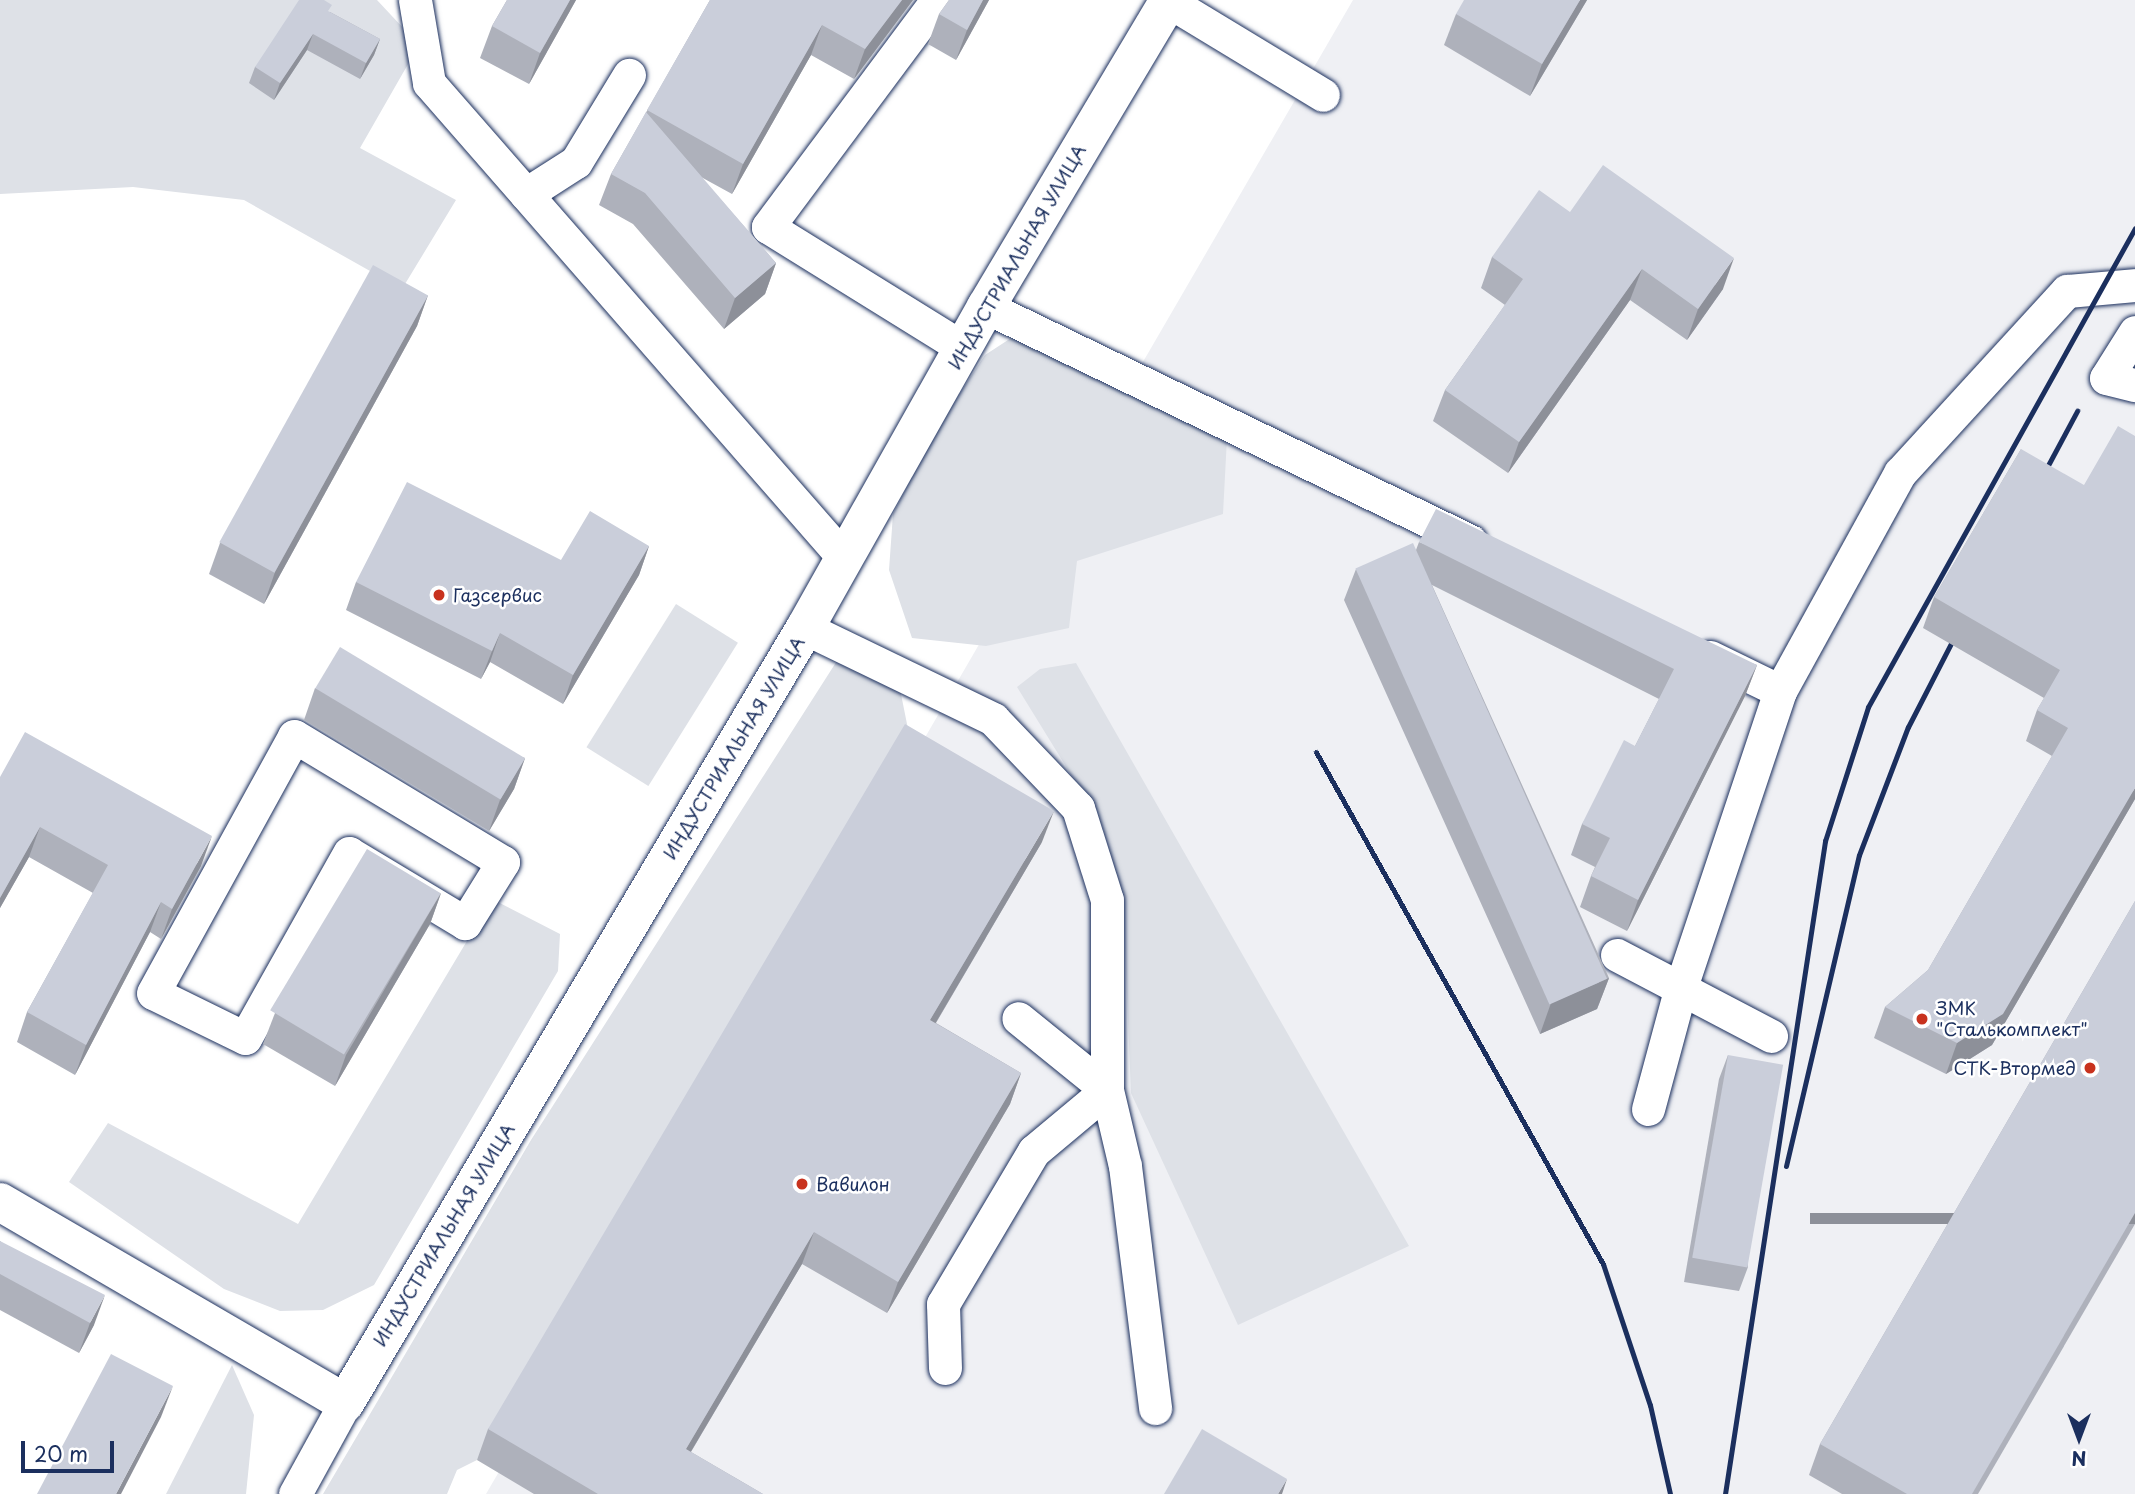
<!DOCTYPE html>
<meta charset="utf-8">
<style>
body{margin:0}
#map{position:relative;width:2135px;height:1494px;overflow:hidden;background:#fff;font-family:"Playpen Sans",sans-serif}
div>[style]{position:absolute}
[style*='--x']{left:calc(var(--x)*1px);top:calc(var(--y)*1px);width:calc(var(--w)*1px);rotate:calc(var(--a)*1deg)}
.built>*{inset:0;background:#eff0f4}
.green>*{inset:0;background:#dee1e7;transform-origin:0 0}
.roads{filter:drop-shadow(0 0 2px #1b2f5e) drop-shadow(0 0 2px #1b2f5e)}
.minor>*{height:33px;margin:-16.5px;padding:0 16.5px;transform-origin:16.5px;border-radius:16.5px;background:#fff}
.major>*{height:38px;margin:-19px;padding:0 19px;transform-origin:19px;border-radius:19px;background:#fff}
.rail>*{height:5px;margin:-2.5px;padding:0 2.5px;transform-origin:2.5px;border-radius:2.5px;background:#1b2f5e}
.wall>*{inset:0;background:#aeb1bb}
.shaded-wall>*{inset:0;background:#8d9099;transform-origin:0 0}
.building>*{inset:0;background:#caceda;transform-origin:0 0}
.dots>*{width:19px;height:19px;translate:-50% -50%;box-sizing:border-box;border:4px solid #fff;border-radius:50%}
span{translate:-50% -50%;white-space:nowrap;text-align:center;line-height:1.15;-webkit-text-stroke:5px #fff;paint-order:stroke}
.street-label{font-size:18px;color:#1b2f5e}
.poi-label{font-size:18px;color:#1b2f5e}
.left{translate:0 -50%;text-align:left}
.right{translate:-100% -50%;text-align:right}
.north{position:absolute;left:2044px;top:1403px;width:70px;height:70px;-webkit-text-stroke:5px #fff;paint-order:stroke;rotate:180deg;font-size:19px;font-weight:700;line-height:28px;text-align:center;color:#1b2f5e}
.north::after{content:'';display:block;margin:auto;width:24px;height:32px;background:#1b2f5e;clip-path:polygon(50% 0,100% 100%,50% 72%,0 100%)}
.scale{position:absolute;left:21px;top:1441px;width:93px;height:32px;box-sizing:border-box;border:4px solid #1b2f5e;border-top:0;padding-left:9px;font-size:21px;line-height:24px;white-space:nowrap;color:#1b2f5e;-webkit-text-stroke:5px #fff;paint-order:stroke}
</style>
<div id="map">
<div class="built">
<i style="clip-path:polygon(1353px 0,2135px 0,2135px 1494px,486px 1494px)"></i>
</div>
<div class="green">
<i style="clip-path:polygon(0 0,377px 0,419px 45px,360px 148px,456px 200px,402px 289px,244px 200px,133px 187px,0 194px)"></i>
<i style="clip-path:polygon(1034px 323px,1228px 419px,1223px 514px,1077px 561px,1069px 628px,986px 646px,912px 638px,889px 570px,893px 514px,937px 428px,985px 355px)"></i>
<i style="left:676px;top:604px;width:73px;height:169px;rotate:32deg"></i>
<i style="clip-path:polygon(849px 642px,895px 664px,908px 729px,477px 1460px,457px 1470px,447px 1494px,323px 1494px,531px 1140px)"></i>
<i style="clip-path:polygon(1076px 663px,1409px 1246px,1238px 1325px,1131px 1093px,1123px 898px,1102px 825px,1017px 687px,1040px 669px)"></i>
<i style="clip-path:polygon(492px 899px,560px 934px,558px 971px,374px 1285px,323px 1310px,280px 1311px,224px 1289px,69px 1182px,108px 1123px,298px 1224px)"></i>
<i style="clip-path:polygon(232px 1365px,254px 1415px,246px 1494px,166px 1494px)"></i>
</div>
<div class="roads">
<div class="minor">
<i style="--x:415;--y:0;--w:84;--a:80.4"></i>
<i style="--x:429;--y:83;--w:631;--a:48.86"></i>
<i style="--x:937;--y:0;--w:283;--a:126.7"></i>
<i style="--x:768;--y:227;--w:229;--a:31.8"></i>
<i style="--x:1168;--y:1;--w:181;--a:31.2"></i>
<i style="--x:526;--y:194;--w:59;--a:-32.6"></i>
<i style="--x:576;--y:162;--w:102;--a:-58.7"></i>
<i style="--x:986;--y:307;--w:538;--a:25.8"></i>
<i style="--x:2135;--y:332;--w:54;--a:122.2"></i>
<i style="--x:2106;--y:378;--w:30;--a:14"></i>
<i style="--x:805;--y:628;--w:209;--a:25.8"></i>
<i style="--x:993;--y:719;--w:123;--a:46.3"></i>
<i style="--x:1078;--y:808;--w:96;--a:72.5"></i>
<i style="--x:1107;--y:900;--w:190;--a:90"></i>
<i style="--x:1107;--y:1090;--w:114;--a:-141"></i>
<i style="--x:1780;--y:691;--w:249;--a:-61.2"></i>
<i style="--x:1900;--y:473;--w:247;--a:-47.5"></i>
<i style="--x:2067;--y:291;--w:68;--a:-5"></i>
<i style="--x:294;--y:736;--w:244;--a:31.1"></i>
<i style="--x:503;--y:862;--w:72;--a:121.9"></i>
<i style="--x:465;--y:923;--w:135;--a:-148.9"></i>
<i style="--x:349;--y:853;--w:212;--a:119.3"></i>
<i style="--x:245;--y:1038;--w:102;--a:-153.9"></i>
<i style="--x:153;--y:993;--w:293;--a:-61.2"></i>
<i style="--x:1617;--y:955;--w:174;--a:27.7"></i>
<i style="--x:1648;--y:1109;--w:123;--a:-74.9"></i>
<i style="--x:1680;--y:990;--w:315;--a:-71.5"></i>
<i style="--x:1780;--y:691;--w:78;--a:-154.1"></i>
<i style="--x:945;--y:1368;--w:64;--a:-91.8"></i>
<i style="--x:943;--y:1304;--w:178;--a:-59.3"></i>
<i style="--x:1034;--y:1151;--w:95;--a:-39.9"></i>
<i style="--x:1107;--y:1090;--w:78;--a:76.7"></i>
<i style="--x:1125;--y:1166;--w:244;--a:82.9"></i>
<i style="--x:295;--y:1494;--w:104;--a:-61.2"></i>
</div>
<div class="major">
<i style="--x:0;--y:1202;--w:399;--a:30.2"></i>
<i style="--x:345;--y:1403;--w:901;--a:-59.31"></i>
<i style="--x:805;--y:628;--w:369;--a:-60.6"></i>
<i style="--x:986;--y:307;--w:357;--a:-59.2"></i>
</div>
</div>
<div class="rail">
<i style="--x:2039;--y:482;--w:81;--a:-61.8"></i>
<i style="--x:1316;--y:752;--w:587;--a:60.73"></i>
<i style="--x:1603;--y:1264;--w:149;--a:71.6"></i>
<i style="--x:1650;--y:1405;--w:91;--a:77.3"></i>
<i style="--x:1786;--y:1166;--w:319;--a:-76.8"></i>
<i style="--x:1859;--y:855;--w:137;--a:-69.1"></i>
<i style="--x:1908;--y:727;--w:114;--a:-62.8"></i>
<i style="--x:1725;--y:1494;--w:661;--a:-81.29"></i>
<i style="--x:1825;--y:841;--w:141;--a:-72.2"></i>
<i style="--x:1868;--y:707;--w:548;--a:-60.86"></i>
</div>
<div class="wall">
<i style="clip-path:polygon(507px 0,576px 0,529px 84px,480px 58px,492px 26px)"></i>
<i style="clip-path:polygon(710px 0,913px 0,854px 79px,811px 55px,732px 194px,701px 177px,776px 263px,765px 294px,724px 329px,633px 224px,599px 205px,611px 174px)"></i>
<i style="clip-path:polygon(949px 0,989px 0,956px 60px,928px 44px,939px 14px)"></i>
<i style="clip-path:polygon(1587px 0,1530px 96px,1444px 45px,1456px 14px)"></i>
<i style="clip-path:polygon(330px 12px,380px 39px,374px 55px,360px 79px,307px 50px,274px 100px,249px 83px,255px 67px)"></i>
<i style="clip-path:polygon(1570px 212px,1723px 289px,1687px 340px,1630px 300px,1508px 473px,1433px 421px,1445px 390px,1505px 305px,1481px 288px,1492px 257px)"></i>
<i style="clip-path:polygon(428px 295px,417px 326px,264px 604px,209px 574px,220px 543px)"></i>
<i style="clip-path:polygon(2021px 449px,2135px 799px,1992px 1045px,1946px 1074px,1874px 1038px,1885px 1007px,1928px 970px,2052px 756px,2026px 741px,2037px 710px,2044px 698px,1923px 628px,1934px 597px)"></i>
<i style="clip-path:polygon(1419px 542px,1757px 665px,1745px 696px,1627px 931px,1580px 907px,1591px 876px,1595px 867px,1571px 855px,1582px 824px,1635px 746px,1659px 699px,1432px 585px,1609px 978px,1597px 1009px,1540px 1034px,1344px 600px,1356px 569px,1416px 550px)"></i>
<i style="clip-path:polygon(649px 546px,639px 575px,563px 704px,490px 662px,481px 679px,346px 610px,356px 582px,561px 560px)"></i>
<i style="clip-path:polygon(315px 688px,525px 758px,514px 789px,489px 831px,304px 720px)"></i>
<i style="clip-path:polygon(0 777px,201px 866px,161px 939px,150px 932px,75px 1075px,17px 1042px,27px 1012px,93px 893px,29px 857px,0 908px)"></i>
<i style="clip-path:polygon(1042px 842px,936px 1023px,1021px 1073px,1010px 1104px,887px 1313px,802px 1264px,691px 1452px,763px 1494px,534px 1494px,477px 1460px,488px 1429px)"></i>
<i style="clip-path:polygon(441px 893px,430px 924px,335px 1086px,263px 1044px,275px 1013px)"></i>
<i style="clip-path:polygon(2135px 901px,2135px 1224px,1978px 1494px,1842px 1494px,1809px 1475px,1820px 1444px)"></i>
<i style="clip-path:polygon(1728px 1055px,1748px 1267px,1739px 1291px,1684px 1282px,1719px 1079px)"></i>
<i style="clip-path:polygon(0 1241px,94px 1325px,79px 1353px,0 1310px)"></i>
</div>
<div class="shaded-wall">
<i style="clip-path:polygon(570px 0,576px 0,529px 84px,540px 53px)"></i>
<i style="clip-path:polygon(902px 0,913px 0,854px 79px,865px 49px)"></i>
<i style="clip-path:polygon(983px 0,989px 0,956px 60px,967px 30px)"></i>
<i style="clip-path:polygon(1580px 0,1587px 0,1530px 96px,1542px 64px)"></i>
<i style="clip-path:polygon(822px 25px,811px 55px,732px 194px,743px 164px)"></i>
<i style="clip-path:polygon(313px 34px,307px 50px,274px 100px,280px 83px)"></i>
<i style="clip-path:polygon(380px 39px,374px 55px,360px 79px,366px 63px)"></i>
<i style="clip-path:polygon(1734px 258px,1723px 289px,1687px 340px,1698px 309px)"></i>
<i style="clip-path:polygon(776px 263px,765px 294px,724px 329px,735px 298px)"></i>
<i style="clip-path:polygon(1642px 269px,1630px 300px,1508px 473px,1519px 442px)"></i>
<i style="clip-path:polygon(428px 295px,417px 326px,264px 604px,275px 572px)"></i>
<i style="clip-path:polygon(649px 546px,639px 575px,563px 704px,573px 675px)"></i>
<i style="clip-path:polygon(500px 633px,490px 662px,481px 679px,492px 651px)"></i>
<i style="clip-path:polygon(1757px 665px,1745px 696px,1627px 931px,1638px 900px)"></i>
<i style="clip-path:polygon(525px 758px,514px 789px,489px 831px,500px 800px)"></i>
<i style="clip-path:polygon(2135px 788px,2135px 799px,1992px 1045px,1946px 1074px,1957px 1043px)"></i>
<i style="clip-path:polygon(1054px 811px,1042px 842px,919px 1051px,930px 1020px)"></i>
<i style="clip-path:polygon(40px 827px,29px 857px,0 908px,0 898px)"></i>
<i style="clip-path:polygon(212px 836px,201px 866px,161px 939px,172px 909px)"></i>
<i style="clip-path:polygon(441px 893px,430px 924px,335px 1086px,346px 1055px)"></i>
<i style="clip-path:polygon(161px 902px,150px 932px,75px 1075px,86px 1045px)"></i>
<i style="clip-path:polygon(1609px 978px,1597px 1009px,1540px 1034px,1551px 1003px)"></i>
<i style="clip-path:polygon(1021px 1073px,1010px 1104px,887px 1313px,898px 1282px)"></i>
<i style="left:2135px;top:1213px;width:11px;height:325px;rotate:90deg"></i>
<i style="clip-path:polygon(814px 1232px,802px 1264px,674px 1480px,686px 1449px)"></i>
<i style="clip-path:polygon(105px 1295px,94px 1325px,79px 1353px,90px 1323px)"></i>
<i style="clip-path:polygon(173px 1386px,161px 1417px,121px 1494px,116px 1494px)"></i>
<i style="clip-path:polygon(1287px 1479px,1282px 1494px,1278px 1494px)"></i>
</div>
<div class="building">
<i style="clip-path:polygon(299px 0,324px 0,332px 5px,328px 11px,380px 39px,366px 63px,313px 34px,280px 83px,255px 67px)"></i>
<i style="clip-path:polygon(507px 0,570px 0,540px 53px,492px 26px)"></i>
<i style="clip-path:polygon(710px 0,902px 0,865px 49px,822px 25px,743px 164px,647px 110px)"></i>
<i style="clip-path:polygon(949px 0,983px 0,967px 30px,939px 14px)"></i>
<i style="clip-path:polygon(1464px 0,1580px 0,1542px 64px,1456px 14px)"></i>
<i style="clip-path:polygon(646px 112px,776px 263px,735px 298px,645px 193px,611px 174px)"></i>
<i style="clip-path:polygon(1603px 165px,1734px 258px,1698px 309px,1642px 269px,1519px 442px,1445px 390px,1523px 279px,1492px 257px,1539px 190px,1570px 212px)"></i>
<i style="left:373px;top:265px;width:63px;height:317px;rotate:29deg"></i>
<i style="clip-path:polygon(2118px 426px,2135px 436px,2135px 788px,2003px 1014px,1957px 1043px,1885px 1007px,1928px 970px,2068px 728px,2037px 710px,2060px 670px,1934px 597px,2021px 449px,2084px 485px)"></i>
<i style="clip-path:polygon(407px 482px,561px 560px,590px 511px,649px 546px,573px 675px,500px 633px,492px 651px,356px 582px)"></i>
<i style="clip-path:polygon(1436px 509px,1757px 665px,1638px 900px,1591px 876px,1610px 838px,1582px 824px,1624px 740px,1635px 746px,1674px 669px,1419px 542px)"></i>
<i style="left:1413px;top:543px;width:477px;height:63px;rotate:66deg"></i>
<i style="left:340px;top:647px;width:216px;height:48px;rotate:31deg"></i>
<i style="clip-path:polygon(905px 724px,1054px 811px,930px 1020px,1021px 1073px,898px 1282px,814px 1232px,686px 1449px,763px 1494px,598px 1494px,488px 1429px)"></i>
<i style="clip-path:polygon(25px 732px,212px 836px,172px 909px,161px 902px,86px 1045px,27px 1012px,108px 865px,40px 827px,0 898px,0 777px)"></i>
<i style="left:367px;top:849px;width:86px;height:188px;rotate:31deg"></i>
<i style="clip-path:polygon(2135px 901px,2135px 1213px,1972px 1494px,1907px 1494px,1820px 1444px)"></i>
<i style="left:1728px;top:1055px;width:56px;height:206px;rotate:10deg"></i>
<i style="clip-path:polygon(0 1241px,105px 1295px,90px 1323px,0 1274px)"></i>
<i style="clip-path:polygon(111px 1354px,173px 1386px,116px 1494px,37px 1494px)"></i>
<i style="clip-path:polygon(1202px 1429px,1287px 1479px,1278px 1494px,1164px 1494px)"></i>
</div>
<div class="dots">
<i style="left:439px;top:595px;background:#c8321e"></i>
<i style="left:1922px;top:1019px;background:#c8321e"></i>
<i style="left:2090px;top:1068px;background:#c8321e"></i>
<i style="left:802px;top:1184px;background:#c8321e"></i>
</div>
<div class="street-label">
<span style="left:1017px;top:257px;rotate:-60deg">ИНДУСТРИАЛЬНАЯ УЛИЦА</span>
<span style="left:734px;top:748px;rotate:-59deg">ИНДУСТРИАЛЬНАЯ УЛИЦА</span>
<span style="left:444px;top:1235px;rotate:-59deg">ИНДУСТРИАЛЬНАЯ УЛИЦА</span>
</div>
<div class="poi-label">
<span class="left" style="left:453px;top:595px">Газсервис</span>
<span class="left" style="left:1936px;top:1019px">ЗМК<br>"Сталькомплект"</span>
<span class="right" style="left:2076px;top:1068px">СТК-Втормед</span>
<span class="left" style="left:816px;top:1184px">Вавилон</span>
</div>
<div class="north">N</div>
<div class="scale">20 m</div>
</div>
